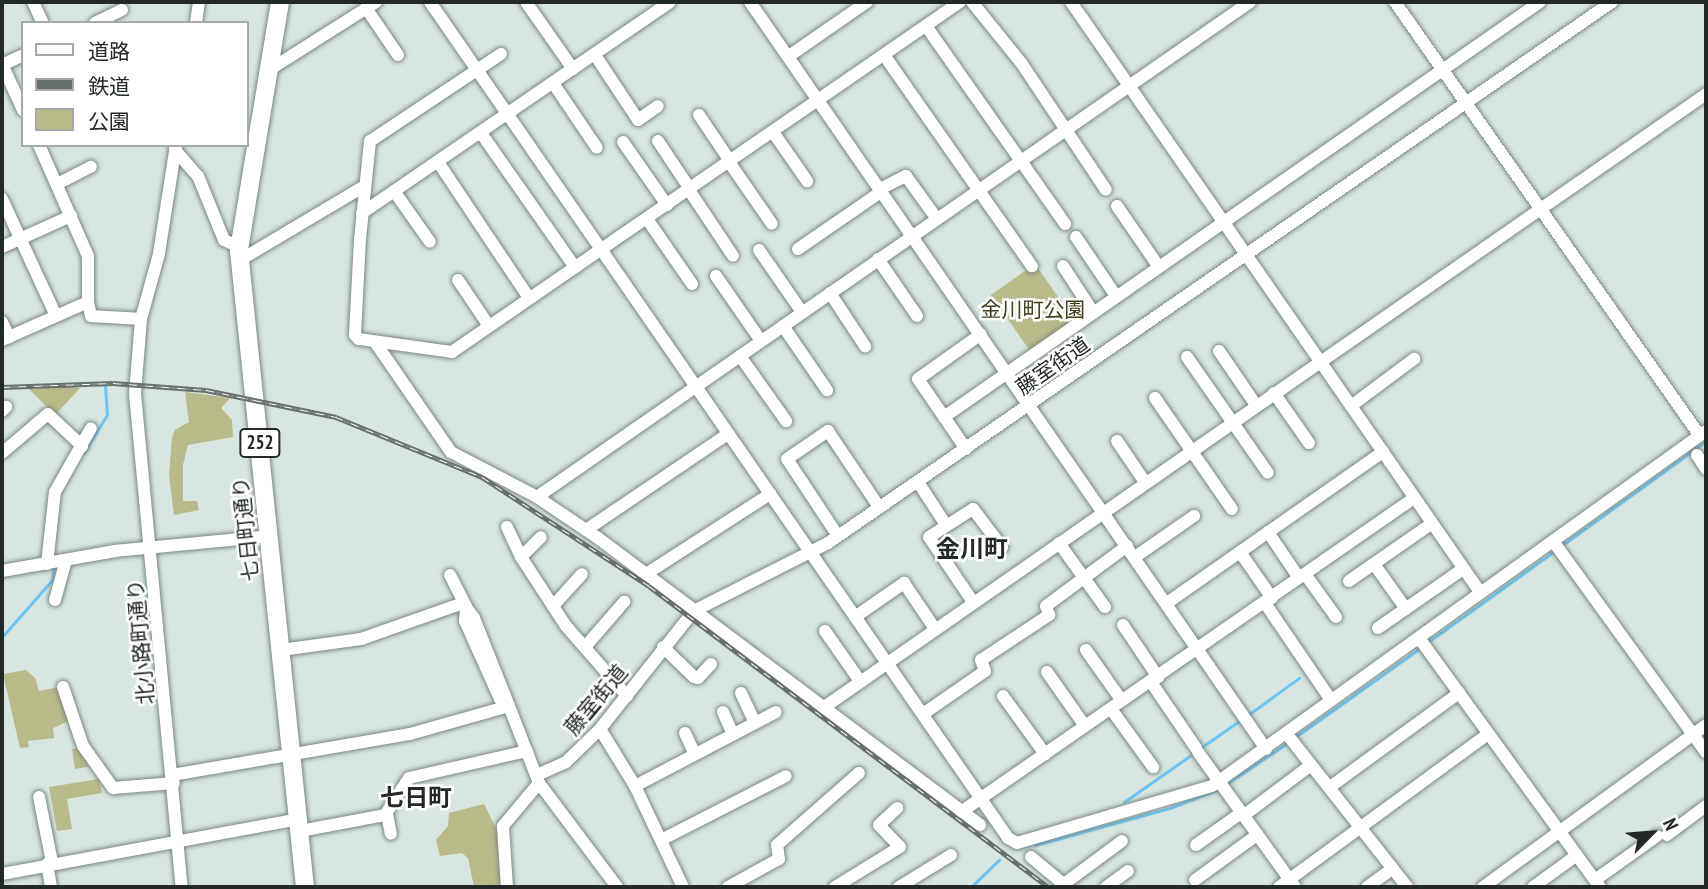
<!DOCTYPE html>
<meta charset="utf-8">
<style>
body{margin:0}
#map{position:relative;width:1708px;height:889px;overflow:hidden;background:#d7e6e0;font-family:"PT Sans Narrow","Noto Sans JP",sans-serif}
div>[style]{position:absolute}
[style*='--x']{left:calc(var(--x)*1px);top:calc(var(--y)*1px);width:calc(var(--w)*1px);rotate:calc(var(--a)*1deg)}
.green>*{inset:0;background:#b9ba89;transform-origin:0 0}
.stream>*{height:2.5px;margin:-1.25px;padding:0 1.25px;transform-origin:1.25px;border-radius:1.25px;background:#6dc6f4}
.roads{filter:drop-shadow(0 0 2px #798782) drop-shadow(0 0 2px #798782)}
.minor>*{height:12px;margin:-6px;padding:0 6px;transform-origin:6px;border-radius:6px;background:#fff}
.highway>*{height:18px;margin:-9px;padding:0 9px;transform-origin:9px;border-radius:9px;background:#fff}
.rail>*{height:5px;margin-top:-2.5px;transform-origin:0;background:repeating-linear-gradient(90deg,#fff 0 8px,#67706c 0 16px);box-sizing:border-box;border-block:2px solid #67706c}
span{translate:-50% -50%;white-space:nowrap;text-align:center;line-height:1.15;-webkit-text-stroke:5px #fff;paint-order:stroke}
.shield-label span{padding:2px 5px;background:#fff;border:2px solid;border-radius:5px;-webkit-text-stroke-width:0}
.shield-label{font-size:19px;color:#232927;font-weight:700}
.park-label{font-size:21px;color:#40401b}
.street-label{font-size:21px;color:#232927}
.quarter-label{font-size:24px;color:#232927;font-weight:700}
.frame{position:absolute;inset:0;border:4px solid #232927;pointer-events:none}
.legend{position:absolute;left:21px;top:21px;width:228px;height:126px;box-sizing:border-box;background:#fff;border:2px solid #a7a9a9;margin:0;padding:9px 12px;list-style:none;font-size:21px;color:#232927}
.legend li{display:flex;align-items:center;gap:14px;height:35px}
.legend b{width:35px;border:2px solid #a7a9a9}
.north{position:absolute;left:1617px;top:798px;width:70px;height:70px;-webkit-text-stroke:5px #fff;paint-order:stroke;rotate:65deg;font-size:19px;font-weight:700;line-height:28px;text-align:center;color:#232927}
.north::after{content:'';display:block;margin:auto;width:24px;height:32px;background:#232927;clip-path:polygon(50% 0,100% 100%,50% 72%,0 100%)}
</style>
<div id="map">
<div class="green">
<i style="left:1035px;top:264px;width:70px;height:54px;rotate:55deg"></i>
<i style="clip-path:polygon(71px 386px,80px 388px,55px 415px,29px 389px)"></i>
<i style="clip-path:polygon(185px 392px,230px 398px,221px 408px,232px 420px,233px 437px,188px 445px,183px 465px,183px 501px,197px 501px,199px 510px,174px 515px,169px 475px,172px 437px,175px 430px,189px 422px)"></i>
<i style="clip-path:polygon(26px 670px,35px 678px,39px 691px,59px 687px,69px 721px,53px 728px,54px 738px,28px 741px,29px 747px,20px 748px,3px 674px)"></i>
<i style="clip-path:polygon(79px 748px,92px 766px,75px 769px,72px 749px)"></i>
<i style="clip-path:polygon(99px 779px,102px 793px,67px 799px,72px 829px,57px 831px,49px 787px)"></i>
<i style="clip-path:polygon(484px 804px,498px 832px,500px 887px,474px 887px,468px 858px,462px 853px,440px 856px,436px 840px,448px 826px,449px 813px)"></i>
</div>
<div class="stream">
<i style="--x:83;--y:454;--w:46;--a:-58.4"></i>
<i style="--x:107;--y:415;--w:31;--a:-94"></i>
<i style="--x:1561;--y:546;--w:179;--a:-35.9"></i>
<i style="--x:2;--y:637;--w:76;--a:-48.7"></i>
<i style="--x:52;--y:580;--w:15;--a:-82"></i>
<i style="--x:1428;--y:642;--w:158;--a:-35.7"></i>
<i style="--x:1248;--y:715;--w:63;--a:-36"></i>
<i style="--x:1294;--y:738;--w:155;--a:-35.5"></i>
<i style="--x:1199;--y:749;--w:52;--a:-34.9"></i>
<i style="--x:1225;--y:785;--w:77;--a:-33.9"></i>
<i style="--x:1124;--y:802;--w:85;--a:-35"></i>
<i style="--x:1035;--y:845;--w:140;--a:-15.3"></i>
<i style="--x:1170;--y:808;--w:49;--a:-21.4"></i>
<i style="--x:971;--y:887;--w:39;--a:-44"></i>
</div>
<div class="roads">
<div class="minor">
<i style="--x:33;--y:2;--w:23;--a:65"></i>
<i style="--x:430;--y:2;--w:1016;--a:55.34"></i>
<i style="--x:1008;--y:838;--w:10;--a:29"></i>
<i style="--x:1017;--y:843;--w:203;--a:-16.3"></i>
<i style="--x:1212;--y:786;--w:608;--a:-35.7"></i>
<i style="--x:526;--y:2;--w:82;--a:55"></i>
<i style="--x:750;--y:2;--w:908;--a:55.36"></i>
<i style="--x:972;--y:2;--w:80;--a:51.1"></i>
<i style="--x:1022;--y:64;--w:151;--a:56.3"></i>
<i style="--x:1071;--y:2;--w:718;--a:55.27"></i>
<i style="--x:1395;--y:2;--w:530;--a:54.9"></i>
<i style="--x:366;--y:8;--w:57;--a:55.8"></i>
<i style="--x:95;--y:23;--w:30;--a:-26"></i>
<i style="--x:196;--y:23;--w:21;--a:-82"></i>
<i style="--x:926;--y:26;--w:242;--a:54.9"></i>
<i style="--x:501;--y:54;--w:157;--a:146.4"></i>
<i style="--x:370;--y:141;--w:99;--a:95.8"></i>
<i style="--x:360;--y:239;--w:96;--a:93"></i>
<i style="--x:355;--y:335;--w:6;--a:45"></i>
<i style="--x:359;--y:339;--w:94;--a:8"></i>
<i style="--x:452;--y:352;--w:617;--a:-34.57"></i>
<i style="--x:595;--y:55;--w:78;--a:56.5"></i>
<i style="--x:638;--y:120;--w:24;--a:-35"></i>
<i style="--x:884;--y:55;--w:258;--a:55"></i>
<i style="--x:789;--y:56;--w:95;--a:-34.7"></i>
<i style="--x:2;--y:64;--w:51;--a:65.5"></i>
<i style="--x:2;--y:65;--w:23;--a:-25"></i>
<i style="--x:269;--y:70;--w:127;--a:-32.4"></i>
<i style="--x:553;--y:83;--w:78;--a:55.9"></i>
<i style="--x:699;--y:115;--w:55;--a:56"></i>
<i style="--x:773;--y:132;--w:60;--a:55.2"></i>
<i style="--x:481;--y:133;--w:164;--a:55"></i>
<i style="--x:658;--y:141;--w:58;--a:56.3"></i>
<i style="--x:623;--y:142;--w:77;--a:55.1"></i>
<i style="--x:39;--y:145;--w:121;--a:66.2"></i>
<i style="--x:88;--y:256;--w:46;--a:90"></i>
<i style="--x:176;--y:145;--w:110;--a:98.9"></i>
<i style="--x:159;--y:254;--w:67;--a:105.5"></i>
<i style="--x:141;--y:319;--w:75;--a:94.6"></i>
<i style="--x:135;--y:394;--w:495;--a:84.6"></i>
<i style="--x:175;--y:150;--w:35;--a:49"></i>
<i style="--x:198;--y:176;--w:69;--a:67.9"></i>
<i style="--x:224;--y:240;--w:17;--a:25"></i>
<i style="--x:438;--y:162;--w:164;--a:56.2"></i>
<i style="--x:729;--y:162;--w:75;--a:55.3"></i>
<i style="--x:57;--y:184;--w:38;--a:-27"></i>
<i style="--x:880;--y:189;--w:29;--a:-27"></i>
<i style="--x:906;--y:176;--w:53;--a:54.2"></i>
<i style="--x:689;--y:190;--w:79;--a:56.3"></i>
<i style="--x:394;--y:191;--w:62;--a:54.8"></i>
<i style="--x:2;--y:199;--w:129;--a:65.2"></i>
<i style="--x:1117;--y:206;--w:74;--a:55.5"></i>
<i style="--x:362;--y:213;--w:373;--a:-34.4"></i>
<i style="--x:647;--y:219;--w:79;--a:55.3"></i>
<i style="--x:1076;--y:237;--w:71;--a:55.9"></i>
<i style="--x:2;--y:247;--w:76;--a:-24.2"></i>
<i style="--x:798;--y:249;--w:102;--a:-34.6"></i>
<i style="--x:759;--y:250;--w:75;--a:55.3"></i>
<i style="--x:878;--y:259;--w:69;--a:55.6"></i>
<i style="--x:240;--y:260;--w:143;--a:-30.7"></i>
<i style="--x:1063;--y:266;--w:55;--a:56.9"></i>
<i style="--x:716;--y:276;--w:79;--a:55.3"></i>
<i style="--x:458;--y:280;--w:55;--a:56"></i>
<i style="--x:830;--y:293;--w:64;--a:56.6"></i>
<i style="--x:2;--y:322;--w:17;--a:65"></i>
<i style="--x:783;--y:326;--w:78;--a:55.5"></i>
<i style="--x:2;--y:340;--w:94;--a:-23.8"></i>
<i style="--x:88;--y:302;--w:14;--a:78"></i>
<i style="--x:91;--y:316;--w:50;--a:3.4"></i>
<i style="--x:375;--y:342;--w:134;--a:55.4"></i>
<i style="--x:451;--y:452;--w:97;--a:27.6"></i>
<i style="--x:537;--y:497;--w:73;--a:33.9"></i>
<i style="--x:598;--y:538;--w:478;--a:36.9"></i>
<i style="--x:1219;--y:351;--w:65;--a:55.6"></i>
<i style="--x:740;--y:356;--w:80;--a:54.7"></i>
<i style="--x:1187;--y:357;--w:141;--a:55.1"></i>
<i style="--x:1274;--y:393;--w:61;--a:55"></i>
<i style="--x:1155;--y:398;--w:135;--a:55.3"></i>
<i style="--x:1351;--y:406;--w:79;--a:-36.7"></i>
<i style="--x:2;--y:411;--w:6;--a:-45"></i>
<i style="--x:944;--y:417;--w:726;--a:-34.85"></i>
<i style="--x:1117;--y:441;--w:50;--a:55.7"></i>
<i style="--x:966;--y:449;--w:85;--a:-124.4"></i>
<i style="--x:918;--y:379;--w:77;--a:-35.5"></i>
<i style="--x:2;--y:453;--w:60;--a:-40.3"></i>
<i style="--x:48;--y:414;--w:47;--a:43.3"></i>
<i style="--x:1697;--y:455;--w:17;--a:57"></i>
<i style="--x:918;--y:482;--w:51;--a:56.9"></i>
<i style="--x:537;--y:497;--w:868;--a:-34.77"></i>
<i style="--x:507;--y:527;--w:33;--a:65"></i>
<i style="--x:521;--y:557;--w:82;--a:56.9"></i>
<i style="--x:566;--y:626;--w:93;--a:48.9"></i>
<i style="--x:586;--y:530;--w:171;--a:-34.1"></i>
<i style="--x:1268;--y:532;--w:55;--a:56"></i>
<i style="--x:838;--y:536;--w:92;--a:-123.5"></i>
<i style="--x:787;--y:459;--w:50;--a:-34.3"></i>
<i style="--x:828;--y:431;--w:92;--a:56.1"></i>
<i style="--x:1553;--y:541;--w:261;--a:54.1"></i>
<i style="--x:1059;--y:543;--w:79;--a:54.3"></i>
<i style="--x:1240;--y:552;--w:56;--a:55.2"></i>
<i style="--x:521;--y:557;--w:28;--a:-45"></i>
<i style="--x:1135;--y:557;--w:72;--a:-34.8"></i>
<i style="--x:47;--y:564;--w:72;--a:-83.7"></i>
<i style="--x:55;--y:492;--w:73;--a:-60.6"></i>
<i style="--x:1374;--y:564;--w:55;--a:54.6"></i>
<i style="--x:2;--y:571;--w:115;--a:-10"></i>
<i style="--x:115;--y:551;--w:156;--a:-5.5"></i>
<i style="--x:646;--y:574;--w:148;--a:-32.8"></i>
<i style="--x:1305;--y:574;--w:53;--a:54.2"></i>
<i style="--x:450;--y:575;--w:36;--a:63"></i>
<i style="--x:466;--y:607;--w:14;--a:94"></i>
<i style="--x:465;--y:621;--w:85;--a:65.8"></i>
<i style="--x:500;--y:699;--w:11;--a:38"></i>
<i style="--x:509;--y:706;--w:83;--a:68.7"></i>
<i style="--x:539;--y:783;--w:130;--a:53.1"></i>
<i style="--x:1349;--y:581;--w:100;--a:-34.8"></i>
<i style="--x:55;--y:600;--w:41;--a:-74.6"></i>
<i style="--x:973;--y:602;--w:78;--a:-124.1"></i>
<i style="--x:929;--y:537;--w:52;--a:-32.5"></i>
<i style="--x:973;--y:509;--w:48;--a:52.7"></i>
<i style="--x:1167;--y:603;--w:264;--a:-35"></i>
<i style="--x:1265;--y:603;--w:117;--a:55.8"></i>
<i style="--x:553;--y:606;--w:43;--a:-47.8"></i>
<i style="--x:855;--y:617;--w:60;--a:-34.8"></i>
<i style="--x:904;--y:583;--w:55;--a:56"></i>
<i style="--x:1123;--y:625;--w:63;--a:56.1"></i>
<i style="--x:1378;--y:628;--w:103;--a:-34.8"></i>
<i style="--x:825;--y:631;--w:61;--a:55"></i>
<i style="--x:1419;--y:638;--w:68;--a:54"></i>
<i style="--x:585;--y:647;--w:60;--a:-49.1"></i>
<i style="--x:663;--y:647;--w:43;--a:44.1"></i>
<i style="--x:694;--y:677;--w:4;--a:14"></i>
<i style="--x:698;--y:678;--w:19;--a:-47"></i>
<i style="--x:281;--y:650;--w:81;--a:-7.8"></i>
<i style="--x:361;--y:639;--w:108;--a:-19.4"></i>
<i style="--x:1086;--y:650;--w:62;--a:54.8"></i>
<i style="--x:1047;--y:672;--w:66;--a:54.9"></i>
<i style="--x:1151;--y:682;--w:80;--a:55.7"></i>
<i style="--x:63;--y:687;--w:62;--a:71.3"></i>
<i style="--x:83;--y:746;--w:52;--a:54.5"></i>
<i style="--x:113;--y:788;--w:61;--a:-4.7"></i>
<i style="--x:741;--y:693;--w:33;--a:65"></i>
<i style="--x:1003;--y:696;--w:72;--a:54.1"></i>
<i style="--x:823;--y:708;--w:1075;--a:-34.81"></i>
<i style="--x:1111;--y:709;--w:72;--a:54.1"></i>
<i style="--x:723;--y:712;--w:24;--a:66"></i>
<i style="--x:923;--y:714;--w:75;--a:-34.7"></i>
<i style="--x:985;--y:671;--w:12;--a:-110"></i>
<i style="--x:981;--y:660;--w:82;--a:-33.5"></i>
<i style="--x:1049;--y:615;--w:9;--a:-108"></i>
<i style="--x:1046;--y:606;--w:101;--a:-36.5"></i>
<i style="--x:600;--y:729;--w:67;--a:58.4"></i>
<i style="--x:635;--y:786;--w:112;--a:64.6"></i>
<i style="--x:685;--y:733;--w:23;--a:65"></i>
<i style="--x:1286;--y:733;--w:196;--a:51.8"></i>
<i style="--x:1198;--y:752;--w:166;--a:54.3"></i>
<i style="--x:172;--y:775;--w:242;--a:-9.8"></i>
<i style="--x:410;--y:734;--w:103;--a:-15.8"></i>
<i style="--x:509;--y:706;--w:95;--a:-111.7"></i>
<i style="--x:474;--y:618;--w:14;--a:-126"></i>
<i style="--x:537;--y:775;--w:32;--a:-24"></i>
<i style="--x:566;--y:762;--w:47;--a:-44.1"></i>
<i style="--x:600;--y:729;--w:151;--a:-51.5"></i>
<i style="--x:694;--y:611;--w:150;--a:-26.9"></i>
<i style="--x:828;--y:543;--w:953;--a:-34.61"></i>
<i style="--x:635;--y:786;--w:159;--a:-27.7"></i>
<i style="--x:1330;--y:787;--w:160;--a:-36.1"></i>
<i style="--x:1459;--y:693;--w:240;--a:54"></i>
<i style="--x:39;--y:797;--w:66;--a:78.7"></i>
<i style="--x:961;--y:812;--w:551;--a:-34.73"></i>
<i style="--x:387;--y:814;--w:20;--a:79"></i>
<i style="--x:1243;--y:816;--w:85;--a:-36.9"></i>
<i style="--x:300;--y:831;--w:86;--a:-10.7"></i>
<i style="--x:385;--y:815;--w:44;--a:-57"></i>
<i style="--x:409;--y:778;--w:121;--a:-12.9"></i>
<i style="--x:1667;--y:835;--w:49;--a:-36.6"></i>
<i style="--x:661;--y:840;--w:140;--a:-27.1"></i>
<i style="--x:1196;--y:845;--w:55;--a:-35.4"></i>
<i style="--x:1031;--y:857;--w:47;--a:39.8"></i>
<i style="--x:47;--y:864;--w:23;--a:80"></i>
<i style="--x:2;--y:874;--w:301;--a:-10.5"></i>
<i style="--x:1195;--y:880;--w:77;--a:-36"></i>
<i style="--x:1595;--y:880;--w:76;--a:-35.4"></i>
<i style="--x:1064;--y:884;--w:72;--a:-36.6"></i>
<i style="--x:507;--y:887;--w:61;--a:-93.8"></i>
<i style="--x:503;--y:826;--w:56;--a:-50.1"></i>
<i style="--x:728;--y:887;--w:58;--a:-28.8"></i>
<i style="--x:779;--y:859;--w:14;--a:-98"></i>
<i style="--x:777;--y:845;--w:109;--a:-41.3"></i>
<i style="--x:835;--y:887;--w:76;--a:-31.6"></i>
<i style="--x:900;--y:847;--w:30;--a:-134"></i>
<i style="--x:879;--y:825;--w:25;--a:-43"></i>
<i style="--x:899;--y:887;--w:61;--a:-31.6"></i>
<i style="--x:1106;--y:887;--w:27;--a:-36"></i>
<i style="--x:1279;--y:887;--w:259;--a:-36.2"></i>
<i style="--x:1367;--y:887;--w:31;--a:-36"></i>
<i style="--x:1483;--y:887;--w:276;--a:-36"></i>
<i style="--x:1533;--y:887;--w:54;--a:-36"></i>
</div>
<div class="highway">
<i style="--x:280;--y:2;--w:252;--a:99.4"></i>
<i style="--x:239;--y:251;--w:639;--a:84.08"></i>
</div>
</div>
<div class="rail">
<i style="--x:2;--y:387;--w:111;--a:-2.1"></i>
<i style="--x:113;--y:383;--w:93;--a:4.3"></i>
<i style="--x:206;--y:390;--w:133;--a:11.7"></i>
<i style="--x:336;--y:417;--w:158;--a:22.3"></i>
<i style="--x:482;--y:477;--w:199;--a:33.1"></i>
<i style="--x:649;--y:586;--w:500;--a:37"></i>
</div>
<div class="shield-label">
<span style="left:260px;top:443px">252</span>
</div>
<div class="park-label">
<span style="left:1033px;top:310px">金川町公園</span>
</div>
<div class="street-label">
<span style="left:1053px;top:366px;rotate:-35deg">藤室街道</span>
<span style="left:246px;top:529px;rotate:-96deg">七日町通り</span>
<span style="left:141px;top:642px;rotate:-95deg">北小路町通り</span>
<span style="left:596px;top:700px;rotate:-50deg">藤室街道</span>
</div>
<div class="quarter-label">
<span style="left:972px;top:549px">金川町</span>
<span style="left:416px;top:798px">七日町</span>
</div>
<div class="frame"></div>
<ul class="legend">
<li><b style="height:9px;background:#fff"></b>道路</li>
<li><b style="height:9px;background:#67706c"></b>鉄道</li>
<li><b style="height:19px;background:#b9ba89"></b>公園</li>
</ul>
<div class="north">N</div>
</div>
